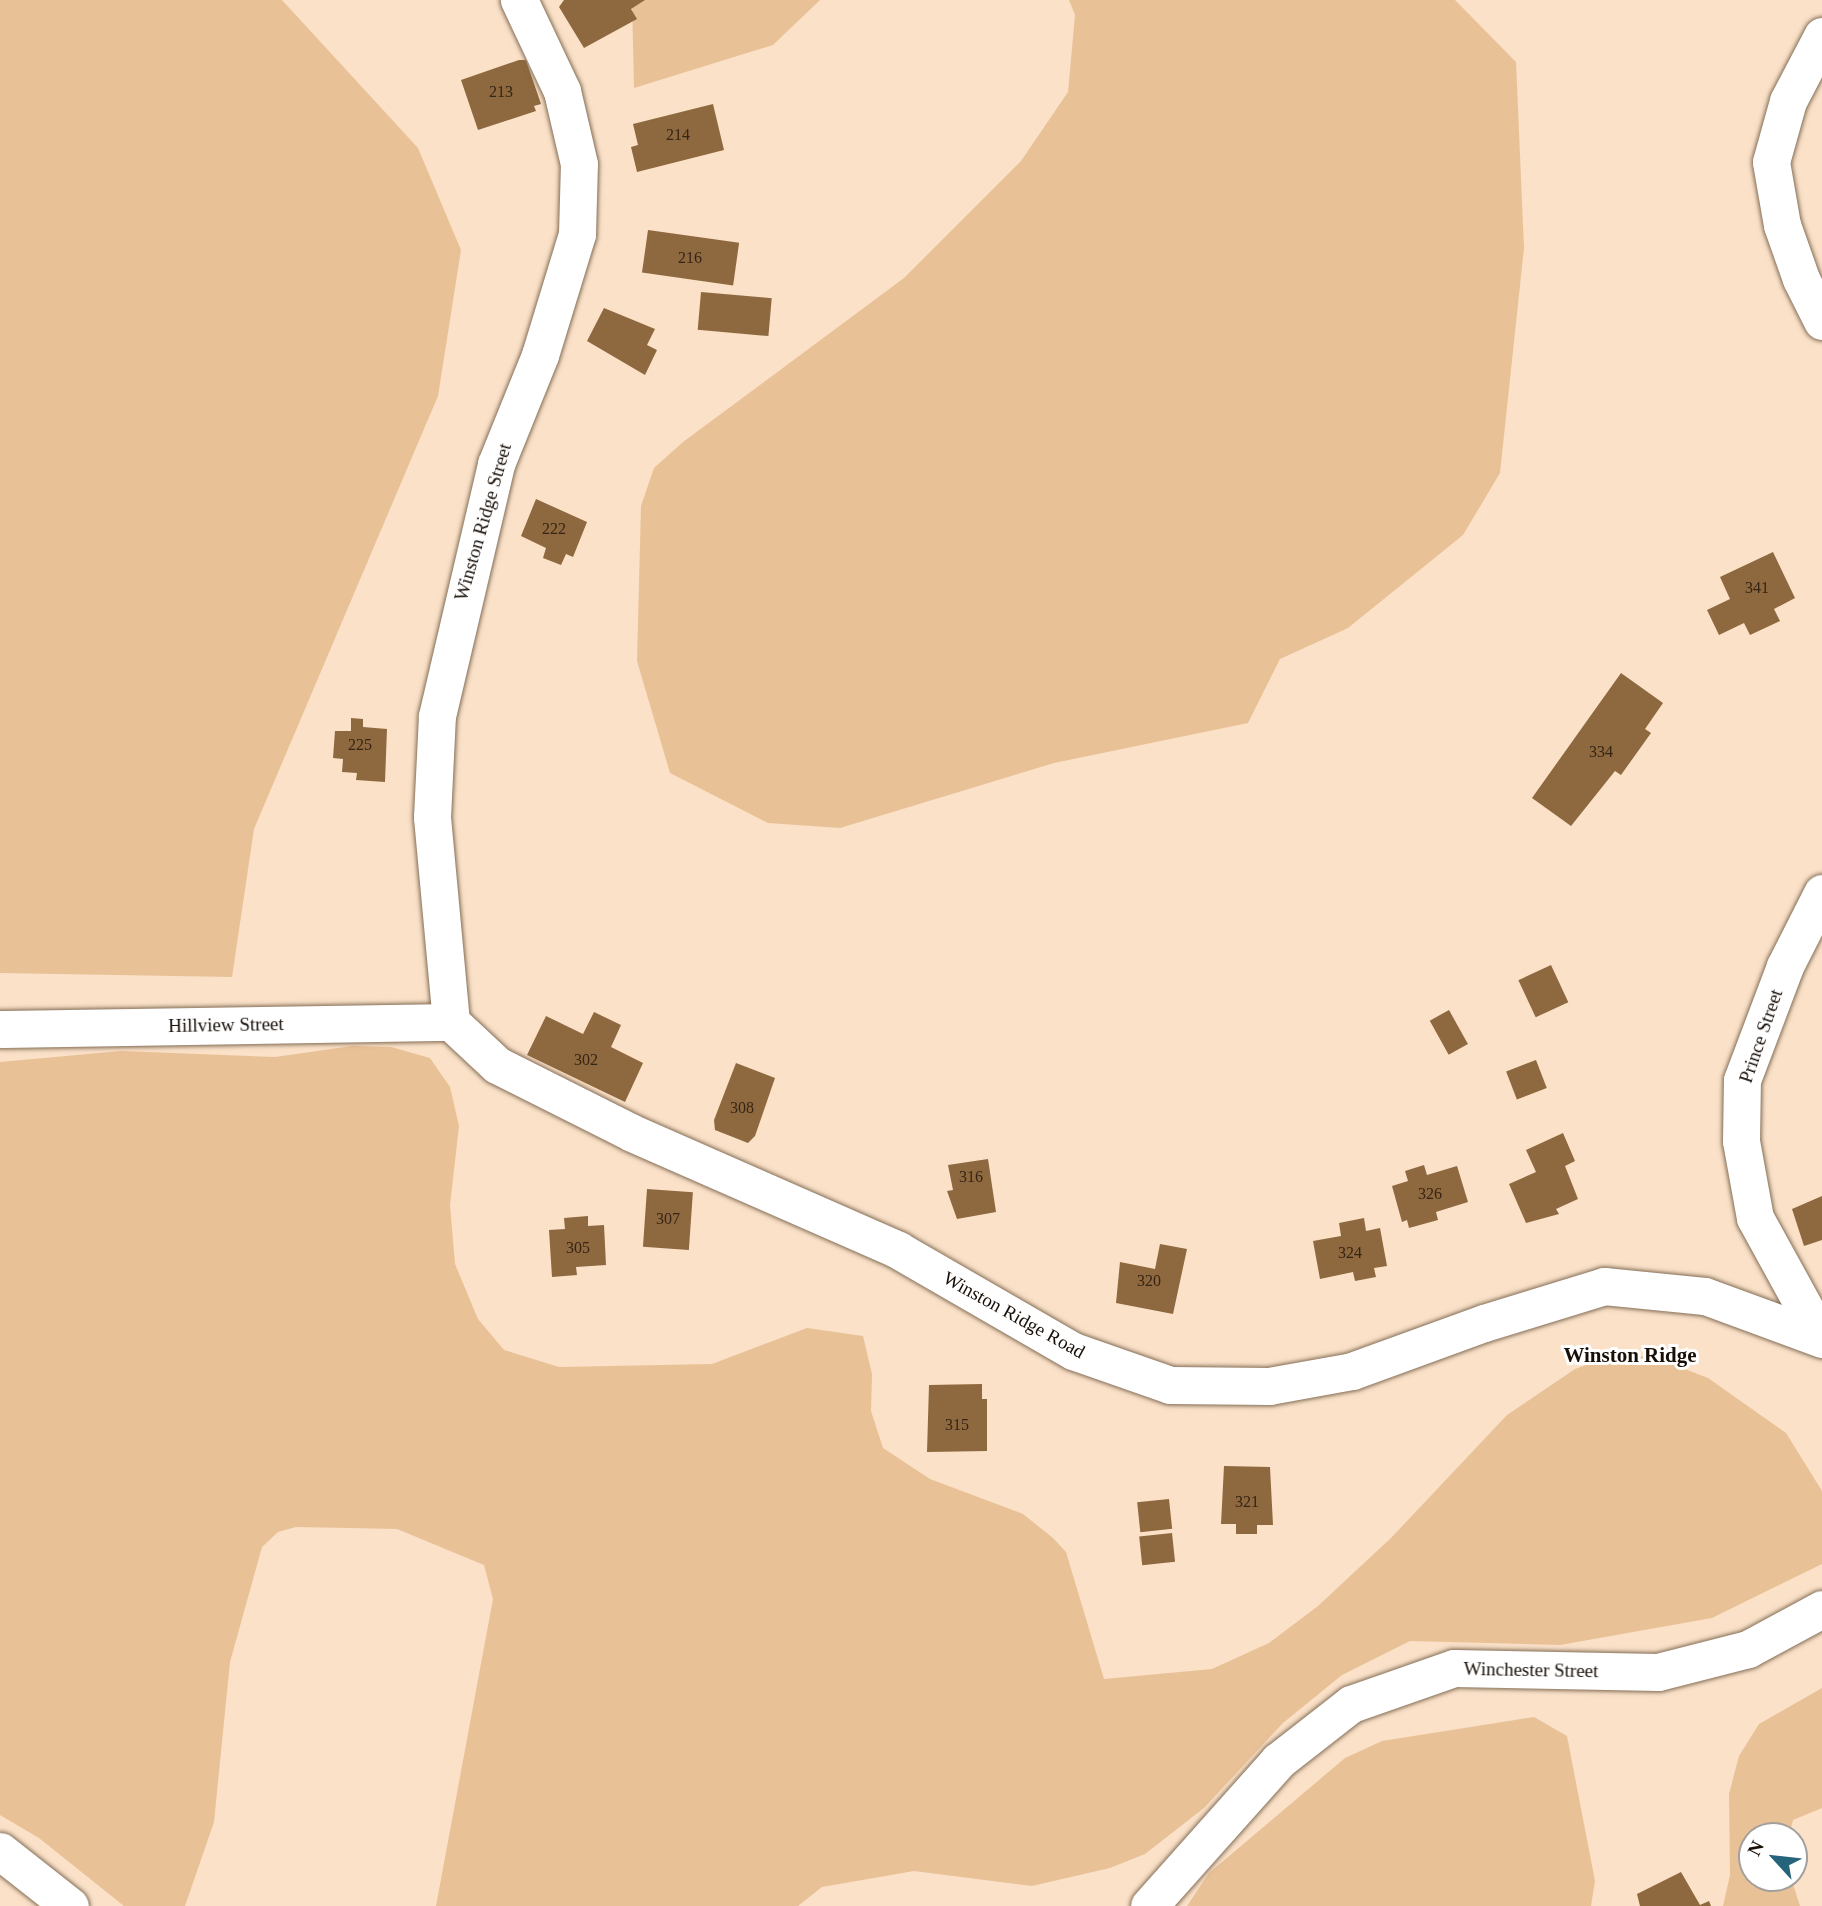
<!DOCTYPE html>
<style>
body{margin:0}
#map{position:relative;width:1822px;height:1906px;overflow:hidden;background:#fae1c8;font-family:"Times New Roman",serif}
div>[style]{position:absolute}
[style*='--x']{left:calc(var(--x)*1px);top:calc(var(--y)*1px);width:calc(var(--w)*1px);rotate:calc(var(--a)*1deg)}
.green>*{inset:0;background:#e9c197}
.building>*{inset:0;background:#8e683e;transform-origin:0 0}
.roads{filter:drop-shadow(0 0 2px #846e57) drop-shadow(0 0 2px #846e57)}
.minor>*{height:37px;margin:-18.5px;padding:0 18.5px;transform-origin:18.5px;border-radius:18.5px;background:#fff}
span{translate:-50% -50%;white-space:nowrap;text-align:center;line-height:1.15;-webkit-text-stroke:6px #fff;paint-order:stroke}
.number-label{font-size:16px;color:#362515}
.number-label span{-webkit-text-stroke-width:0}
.street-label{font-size:19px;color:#180f07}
.neighbourhood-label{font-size:21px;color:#180f07;font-weight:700}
.north{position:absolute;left:1738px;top:1822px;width:70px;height:70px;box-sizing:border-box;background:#fff;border:2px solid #a39f9c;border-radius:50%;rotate:297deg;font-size:19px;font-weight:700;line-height:28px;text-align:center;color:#180f07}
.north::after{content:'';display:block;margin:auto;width:24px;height:32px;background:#26647b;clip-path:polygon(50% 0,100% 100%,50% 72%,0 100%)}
</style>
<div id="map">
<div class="green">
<i style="clip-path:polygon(0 0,282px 0,418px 148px,461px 250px,438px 396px,254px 829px,232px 977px,0 973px)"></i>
<i style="clip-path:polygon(632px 0,820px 0,773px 45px,634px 88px)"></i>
<i style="clip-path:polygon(1069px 0,1455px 0,1516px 62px,1524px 248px,1500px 473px,1463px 535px,1348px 628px,1280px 659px,1248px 723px,1054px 763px,840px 828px,768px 823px,670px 773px,637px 661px,641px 506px,654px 468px,683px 442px,904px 278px,1021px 161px,1068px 92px,1075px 15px)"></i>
<i style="clip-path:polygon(352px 1046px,391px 1047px,430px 1058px,450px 1087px,459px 1126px,450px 1205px,455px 1264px,478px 1319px,504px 1350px,559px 1367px,712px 1364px,807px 1328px,863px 1336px,872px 1374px,871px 1411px,883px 1448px,930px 1479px,1023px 1514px,1053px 1538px,1066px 1552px,1104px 1679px,1212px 1669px,1269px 1643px,1318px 1606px,1391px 1538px,1507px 1415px,1575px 1369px,1614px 1355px,1654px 1357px,1708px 1378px,1786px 1433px,1822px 1491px,1822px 1564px,1712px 1618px,1560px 1645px,1410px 1641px,1342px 1675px,1283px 1723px,1204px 1808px,1145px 1854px,1110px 1868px,1032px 1886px,914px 1871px,822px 1887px,798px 1906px,436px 1906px,493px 1599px,484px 1565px,397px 1529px,296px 1527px,278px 1532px,262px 1547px,230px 1662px,214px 1822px,185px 1906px,124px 1906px,39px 1838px,0 1815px,0 1062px,121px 1051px,275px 1057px)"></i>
<i style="clip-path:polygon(1822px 1688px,1822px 1808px,1793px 1820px,1789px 1836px,1752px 1836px,1752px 1878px,1791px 1878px,1800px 1906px,1723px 1906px,1730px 1875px,1729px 1794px,1739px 1756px,1759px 1724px)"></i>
<i style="clip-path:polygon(1534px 1717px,1567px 1736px,1595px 1881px,1591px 1906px,1187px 1906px,1209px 1873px,1345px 1758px,1382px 1741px)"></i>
</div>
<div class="building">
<i style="clip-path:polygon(564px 0,645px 0,631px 9px,637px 19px,584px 48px,559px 7px)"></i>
<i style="clip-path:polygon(519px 60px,526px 60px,541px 104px,534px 106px,536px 111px,478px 130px,461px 80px)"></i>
<i style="clip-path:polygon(713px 104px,724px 150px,637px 172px,631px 147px,638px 145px,633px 124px)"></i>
<i style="left:648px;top:230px;width:92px;height:43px;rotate:8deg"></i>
<i style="left:701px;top:292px;width:71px;height:38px;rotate:5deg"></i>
<i style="clip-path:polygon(604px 308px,655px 329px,647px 345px,657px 350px,645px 375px,587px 341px)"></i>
<i style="clip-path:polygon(536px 499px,587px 522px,573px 557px,566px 554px,561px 565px,543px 558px,546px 548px,521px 536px)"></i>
<i style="clip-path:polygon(1773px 552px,1795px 598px,1774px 609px,1780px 621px,1750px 635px,1744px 623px,1719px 635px,1707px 610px,1730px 599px,1720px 577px)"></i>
<i style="clip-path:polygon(1621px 673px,1663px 703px,1645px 729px,1651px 733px,1621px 775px,1615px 771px,1571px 826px,1532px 798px)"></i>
<i style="clip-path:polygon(351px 718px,363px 719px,363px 727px,387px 729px,385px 782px,356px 780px,357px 773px,342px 772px,343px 759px,333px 758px,335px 731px,351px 731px)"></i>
<i style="left:1551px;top:965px;width:41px;height:36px;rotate:65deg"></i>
<i style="left:1449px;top:1010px;width:39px;height:22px;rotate:61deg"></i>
<i style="clip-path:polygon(594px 1012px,621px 1025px,611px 1047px,643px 1063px,625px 1102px,527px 1055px,546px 1016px,583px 1034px)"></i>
<i style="left:1536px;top:1060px;width:30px;height:32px;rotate:69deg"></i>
<i style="clip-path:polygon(736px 1063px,775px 1078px,755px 1136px,748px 1143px,715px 1130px,714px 1120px)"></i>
<i style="clip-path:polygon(1563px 1133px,1575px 1161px,1565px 1166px,1578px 1199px,1556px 1209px,1559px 1214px,1526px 1223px,1509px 1184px,1536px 1172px,1526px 1150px)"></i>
<i style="clip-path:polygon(988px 1159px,996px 1212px,957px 1219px,947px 1191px,953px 1190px,948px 1165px)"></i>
<i style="clip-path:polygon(1424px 1165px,1427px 1175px,1457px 1166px,1468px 1202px,1436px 1212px,1438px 1220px,1409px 1228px,1407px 1220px,1402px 1222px,1392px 1186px,1408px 1181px,1405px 1171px)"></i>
<i style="left:647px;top:1189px;width:46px;height:58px;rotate:4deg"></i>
<i style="clip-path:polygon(1822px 1196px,1822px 1240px,1804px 1246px,1792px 1209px)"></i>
<i style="clip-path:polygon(588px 1216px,588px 1226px,604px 1225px,606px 1265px,576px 1267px,577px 1275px,552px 1277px,549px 1230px,565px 1229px,564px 1218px)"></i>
<i style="clip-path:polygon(1364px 1218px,1366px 1231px,1380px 1228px,1387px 1266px,1374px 1268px,1376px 1277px,1355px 1281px,1353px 1272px,1320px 1279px,1313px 1241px,1341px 1236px,1339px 1223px)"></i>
<i style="clip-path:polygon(1160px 1244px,1187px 1249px,1173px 1314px,1116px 1303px,1120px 1262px,1155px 1269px)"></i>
<i style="clip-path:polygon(982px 1384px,982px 1399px,987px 1399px,987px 1451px,927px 1452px,929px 1385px)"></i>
<i style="clip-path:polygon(1224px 1466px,1270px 1467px,1273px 1525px,1257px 1525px,1257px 1534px,1236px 1534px,1236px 1524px,1221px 1524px)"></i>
<i style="left:1169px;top:1499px;width:30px;height:32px;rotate:84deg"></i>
<i style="left:1172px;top:1533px;width:29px;height:33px;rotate:84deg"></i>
<i style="clip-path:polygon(1681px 1872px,1700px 1905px,1709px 1901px,1711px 1906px,1640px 1906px,1637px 1894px)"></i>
</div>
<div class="roads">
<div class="minor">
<i style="--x:1822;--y:36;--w:73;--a:117.6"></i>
<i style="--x:1788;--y:101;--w:63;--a:105.6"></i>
<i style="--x:1771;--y:162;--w:64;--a:80.1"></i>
<i style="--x:1782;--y:225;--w:57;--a:70.6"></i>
<i style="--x:1801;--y:279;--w:47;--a:63.4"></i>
<i style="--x:451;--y:1022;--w:63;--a:43.1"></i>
<i style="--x:497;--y:1065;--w:151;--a:26.7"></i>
<i style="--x:632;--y:1133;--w:291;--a:23.7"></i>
<i style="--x:898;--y:1250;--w:202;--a:30"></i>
<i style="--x:1073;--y:1351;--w:103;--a:19.3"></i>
<i style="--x:1170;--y:1385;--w:99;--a:0.6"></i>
<i style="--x:1269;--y:1386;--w:84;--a:-10.2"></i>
<i style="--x:1352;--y:1371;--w:140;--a:-20"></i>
<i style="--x:1484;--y:1323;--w:126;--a:-17.1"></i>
<i style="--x:1604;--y:1286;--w:101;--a:5.7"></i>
<i style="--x:1705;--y:1296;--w:125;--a:20.2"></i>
<i style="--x:451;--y:1022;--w:206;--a:-95.3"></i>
<i style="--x:432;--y:817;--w:101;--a:-87.2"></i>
<i style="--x:437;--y:716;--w:259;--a:-76.8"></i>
<i style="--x:496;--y:464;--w:118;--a:-68"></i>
<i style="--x:540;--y:355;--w:127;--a:-73"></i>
<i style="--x:577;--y:234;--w:70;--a:-88.4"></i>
<i style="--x:579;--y:164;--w:75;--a:-103.1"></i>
<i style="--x:562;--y:91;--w:101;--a:-115.3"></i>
<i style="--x:0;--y:1029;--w:451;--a:-0.9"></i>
<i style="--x:1821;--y:1338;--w:137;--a:-118.8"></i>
<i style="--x:1755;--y:1218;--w:78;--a:-100.3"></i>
<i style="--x:1741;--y:1141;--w:61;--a:-89.1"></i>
<i style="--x:1742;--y:1080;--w:122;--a:-69.3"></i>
<i style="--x:1785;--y:966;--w:82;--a:-63.1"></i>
<i style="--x:0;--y:1851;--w:89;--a:38.2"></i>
<i style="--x:1149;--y:1906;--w:194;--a:-48.3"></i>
<i style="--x:1278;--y:1761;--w:93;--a:-38"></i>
<i style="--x:1351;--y:1704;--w:109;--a:-19.3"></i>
<i style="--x:1454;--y:1668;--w:204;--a:1.1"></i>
<i style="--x:1658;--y:1672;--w:93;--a:-14.3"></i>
<i style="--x:1748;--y:1649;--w:84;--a:-28.4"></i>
</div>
</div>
<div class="number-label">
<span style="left:501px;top:92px">213</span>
<span style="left:678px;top:135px">214</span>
<span style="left:690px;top:258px">216</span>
<span style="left:554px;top:529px">222</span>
<span style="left:1757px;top:588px">341</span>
<span style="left:360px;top:745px">225</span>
<span style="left:1601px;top:752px">334</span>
<span style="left:586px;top:1060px">302</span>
<span style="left:742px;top:1108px">308</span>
<span style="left:971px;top:1177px">316</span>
<span style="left:1430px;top:1194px">326</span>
<span style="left:668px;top:1219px">307</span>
<span style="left:578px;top:1248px">305</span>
<span style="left:1350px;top:1253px">324</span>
<span style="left:1149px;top:1281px">320</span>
<span style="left:957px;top:1425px">315</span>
<span style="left:1247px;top:1502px">321</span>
</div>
<div class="street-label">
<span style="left:483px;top:522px;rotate:-74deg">Winston Ridge Street</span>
<span style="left:226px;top:1025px;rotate:-1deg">Hillview Street</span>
<span style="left:1761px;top:1036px;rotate:-71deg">Prince Street</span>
<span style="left:1014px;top:1315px;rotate:29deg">Winston Ridge Road</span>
<span style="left:1531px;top:1670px;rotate:1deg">Winchester Street</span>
</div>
<div class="neighbourhood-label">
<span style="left:1630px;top:1355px">Winston Ridge</span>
</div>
<div class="north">N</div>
</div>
